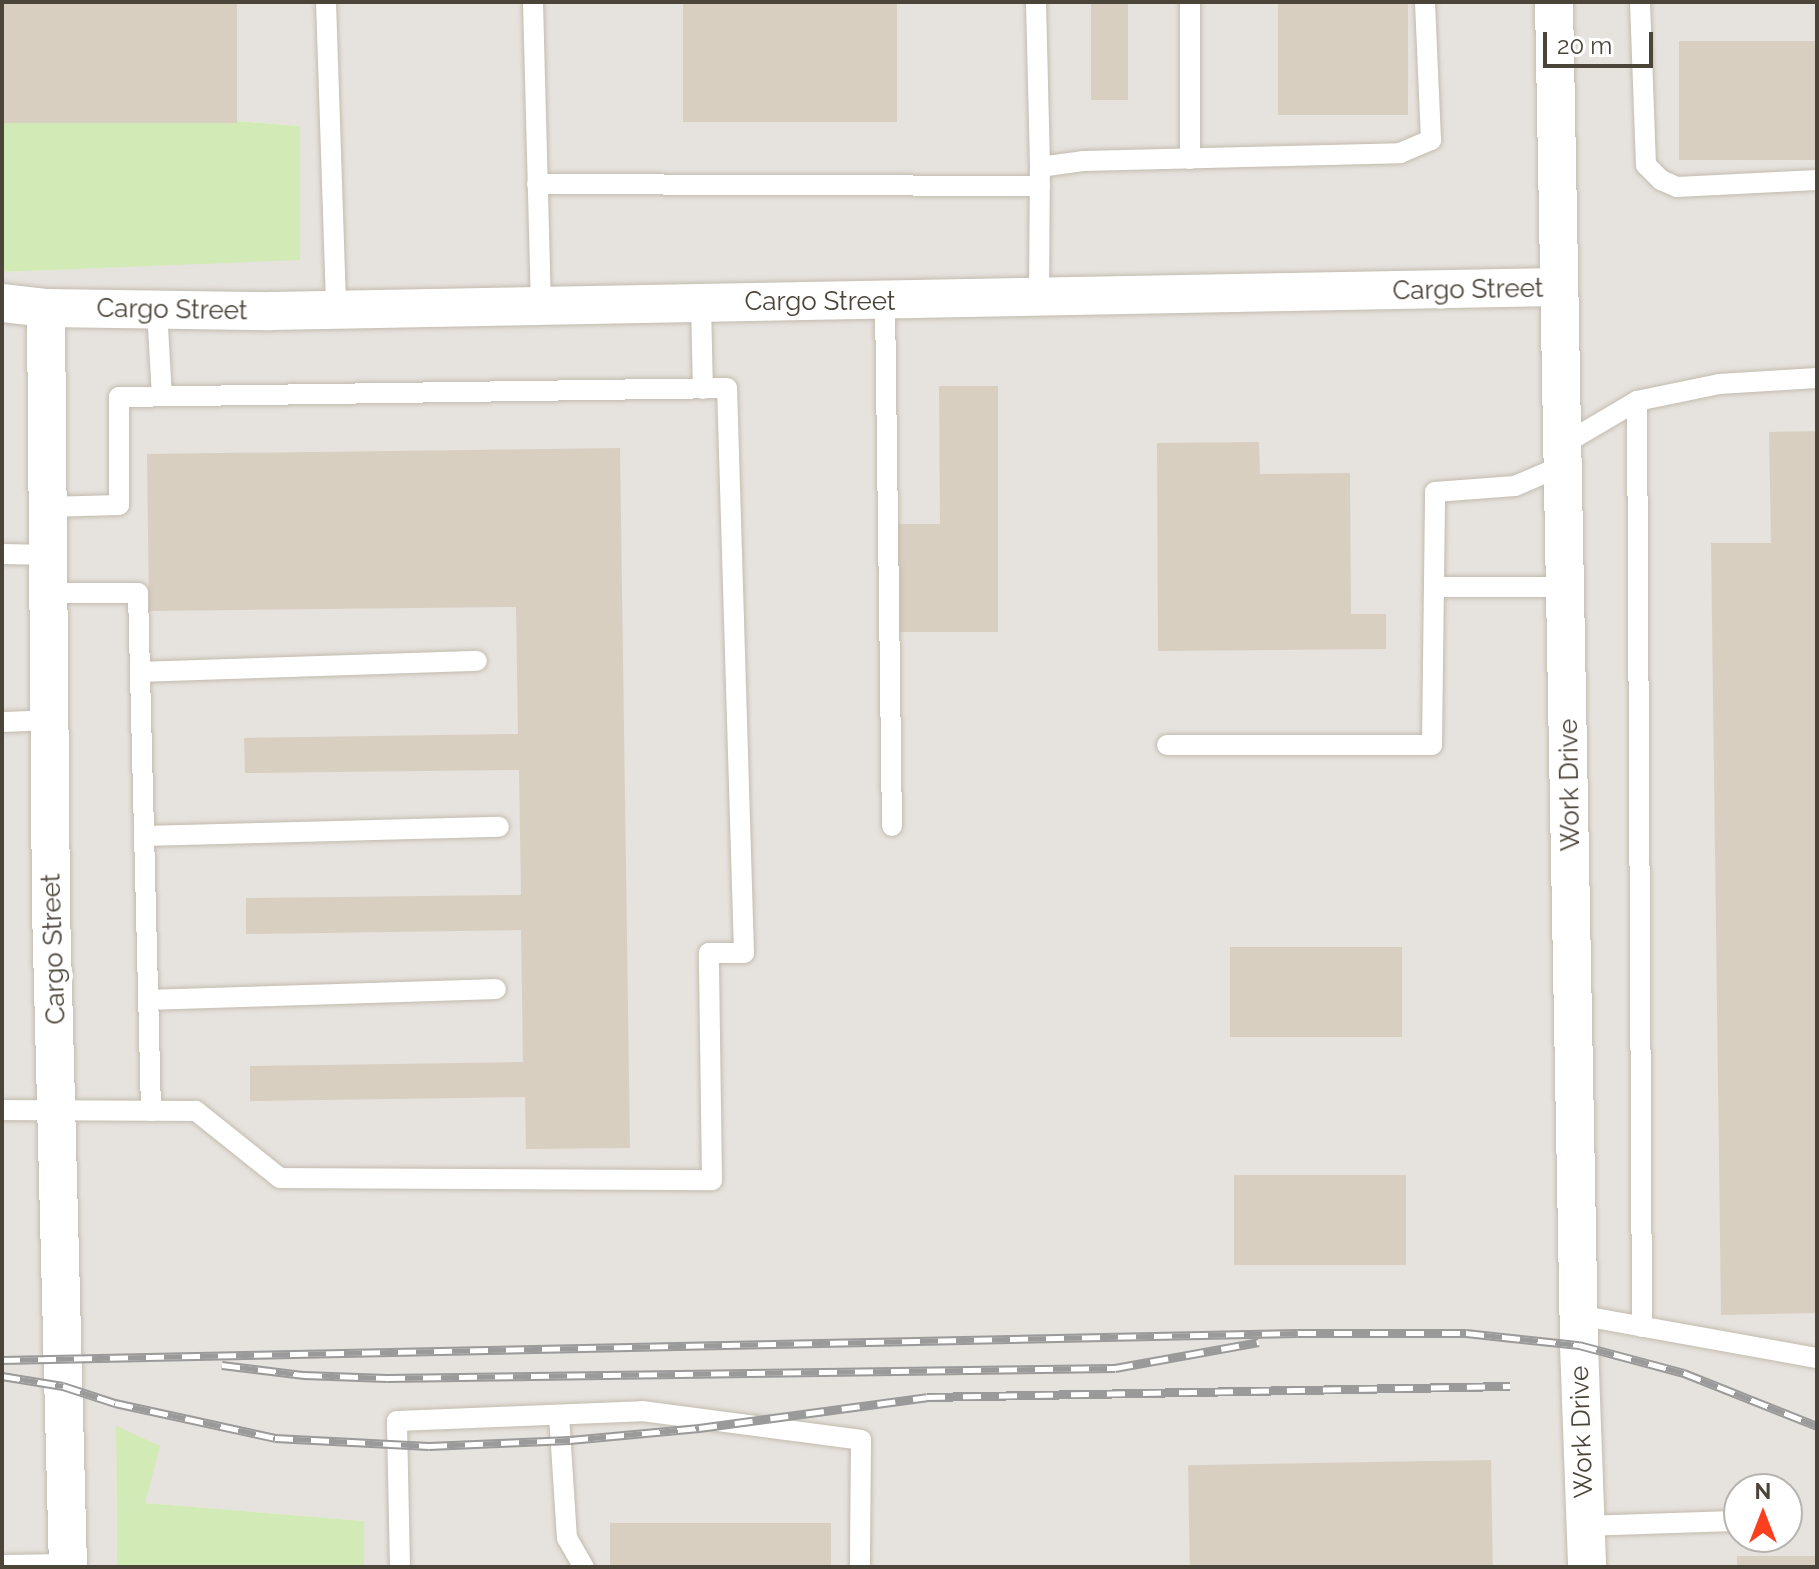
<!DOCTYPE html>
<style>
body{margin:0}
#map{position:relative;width:1819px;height:1569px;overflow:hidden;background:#f6f3ec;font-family:Raleway,sans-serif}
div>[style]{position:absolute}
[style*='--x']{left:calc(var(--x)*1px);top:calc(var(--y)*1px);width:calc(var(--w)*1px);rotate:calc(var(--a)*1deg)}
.industrial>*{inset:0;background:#e6e2dd}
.green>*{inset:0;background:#d2eab5}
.building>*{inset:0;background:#d8cfc1;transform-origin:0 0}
.roads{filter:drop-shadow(0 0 2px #c2bbae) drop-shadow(0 0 2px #c2bbae)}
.service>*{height:20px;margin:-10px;padding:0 10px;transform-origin:10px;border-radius:10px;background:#fff}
.minor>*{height:38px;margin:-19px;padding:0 19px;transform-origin:19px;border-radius:19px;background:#fff}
.rail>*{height:9px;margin-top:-4.5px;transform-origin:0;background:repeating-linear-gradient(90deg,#fff 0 18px,#9a9a9a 0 36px);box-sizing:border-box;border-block:2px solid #9a9a9a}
span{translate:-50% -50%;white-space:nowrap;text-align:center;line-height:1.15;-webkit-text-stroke:8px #fff;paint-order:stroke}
.street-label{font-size:26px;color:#4b4439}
.frame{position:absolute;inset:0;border:4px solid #4b4439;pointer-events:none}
.north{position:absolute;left:1723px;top:1473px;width:80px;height:80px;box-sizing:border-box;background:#fff;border:2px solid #b7b4b0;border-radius:50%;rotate:0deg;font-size:22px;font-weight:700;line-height:32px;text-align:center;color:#4b4439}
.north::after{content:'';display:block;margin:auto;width:28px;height:36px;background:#fc3f1d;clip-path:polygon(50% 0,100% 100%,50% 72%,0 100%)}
.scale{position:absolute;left:1543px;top:32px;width:110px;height:36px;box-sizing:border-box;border:4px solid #4b4439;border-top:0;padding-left:10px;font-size:24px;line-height:28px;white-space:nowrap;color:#4b4439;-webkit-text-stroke:6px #fff;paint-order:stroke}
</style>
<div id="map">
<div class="industrial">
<i style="clip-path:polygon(evenodd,2px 2px,1817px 2px,1817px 1567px,364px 1567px,363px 1521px,145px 1503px,116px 1427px,117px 1567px,2px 1567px,2px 272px,300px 259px,300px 126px,237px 121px,2px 123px,2px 2px,1739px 1489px,1787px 1489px,1787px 1537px,1739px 1537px,1739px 1489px)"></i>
</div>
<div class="green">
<i style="clip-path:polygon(237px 121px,300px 126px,300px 260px,2px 272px,2px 123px)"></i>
<i style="clip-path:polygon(116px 1426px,160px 1446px,145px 1503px,364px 1521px,364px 1567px,117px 1567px)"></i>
</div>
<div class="building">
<i style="left:2px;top:2px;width:235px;height:121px"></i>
<i style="left:683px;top:2px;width:214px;height:120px"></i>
<i style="left:1091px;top:2px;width:37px;height:98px"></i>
<i style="left:1278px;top:2px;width:130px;height:113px"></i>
<i style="left:1817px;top:41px;width:119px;height:138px;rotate:90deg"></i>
<i style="clip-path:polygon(939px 386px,998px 386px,998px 632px,894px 632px,894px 524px,940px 524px)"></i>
<i style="clip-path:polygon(1817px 431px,1817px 1313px,1721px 1315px,1711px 543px,1771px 543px,1769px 432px)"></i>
<i style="clip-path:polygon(1259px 442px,1260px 474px,1350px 473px,1351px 614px,1386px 614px,1386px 649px,1158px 651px,1157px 443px)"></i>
<i style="clip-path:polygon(620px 448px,630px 1148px,526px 1149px,525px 1097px,250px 1101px,250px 1066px,523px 1062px,521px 930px,246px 934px,246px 898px,521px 895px,519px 770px,245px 773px,244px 738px,518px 734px,516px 607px,149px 611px,147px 454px)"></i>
<i style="left:1230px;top:947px;width:172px;height:90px"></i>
<i style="left:1234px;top:1175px;width:172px;height:90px"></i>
<i style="left:1491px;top:1460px;width:107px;height:303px;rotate:89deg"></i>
<i style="left:831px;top:1523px;width:44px;height:221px;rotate:90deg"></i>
<i style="left:1817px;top:1556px;width:11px;height:80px;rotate:90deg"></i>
</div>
<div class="roads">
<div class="service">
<i style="--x:326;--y:2;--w:308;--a:88.1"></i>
<i style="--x:533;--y:2;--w:304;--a:88.5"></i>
<i style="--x:1036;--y:2;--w:165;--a:88.6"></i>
<i style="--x:1190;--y:2;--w:157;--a:90"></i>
<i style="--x:1640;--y:2;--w:163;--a:87.9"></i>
<i style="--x:1646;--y:165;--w:21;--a:45"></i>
<i style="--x:1661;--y:180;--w:17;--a:24"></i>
<i style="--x:1677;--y:187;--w:140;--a:-2.9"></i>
<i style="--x:537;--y:184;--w:503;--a:0.23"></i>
<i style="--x:1039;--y:299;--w:132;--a:-89.6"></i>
<i style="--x:1040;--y:167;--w:43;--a:-7.9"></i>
<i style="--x:1083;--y:161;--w:317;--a:-1.4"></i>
<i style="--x:1400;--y:153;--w:34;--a:-23"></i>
<i style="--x:1431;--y:140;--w:138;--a:-92.5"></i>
<i style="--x:885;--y:301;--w:525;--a:89.24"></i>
<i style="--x:701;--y:303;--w:86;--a:88.7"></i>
<i style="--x:157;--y:310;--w:86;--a:86.7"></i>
<i style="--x:1637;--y:401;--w:926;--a:89.69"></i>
<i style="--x:1564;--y:444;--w:85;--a:-30.5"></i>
<i style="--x:1637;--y:401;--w:84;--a:-11.7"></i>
<i style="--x:1719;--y:384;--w:98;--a:-3.5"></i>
<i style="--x:2;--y:554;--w:46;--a:1.2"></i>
<i style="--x:1434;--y:587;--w:132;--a:0"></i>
<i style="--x:48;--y:593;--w:90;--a:0"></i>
<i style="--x:138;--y:593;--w:518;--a:88.56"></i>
<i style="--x:140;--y:672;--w:337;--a:-1.9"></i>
<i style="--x:2;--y:722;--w:49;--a:-2.3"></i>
<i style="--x:1167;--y:745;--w:265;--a:0"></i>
<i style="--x:1432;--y:745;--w:253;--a:-89.3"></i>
<i style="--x:1435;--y:492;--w:80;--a:-4.3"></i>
<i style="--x:1515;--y:486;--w:53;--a:-23.2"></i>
<i style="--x:144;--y:836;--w:355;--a:-1.5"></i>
<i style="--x:148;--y:1000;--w:348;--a:-1.8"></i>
<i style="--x:2;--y:1110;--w:194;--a:0.3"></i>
<i style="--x:196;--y:1111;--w:107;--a:38.6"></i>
<i style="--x:280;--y:1178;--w:432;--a:0.3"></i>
<i style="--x:712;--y:1180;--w:227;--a:-90.8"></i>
<i style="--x:709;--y:953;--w:35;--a:0"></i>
<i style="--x:744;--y:953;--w:565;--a:-91.72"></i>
<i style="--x:727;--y:388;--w:608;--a:179.15"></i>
<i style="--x:119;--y:397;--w:108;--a:90"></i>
<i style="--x:119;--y:505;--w:73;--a:178.4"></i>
<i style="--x:1578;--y:1315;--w:243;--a:10.2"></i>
<i style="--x:559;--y:1415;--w:123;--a:86.3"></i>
<i style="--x:567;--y:1538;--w:34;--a:60"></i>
<i style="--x:1586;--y:1526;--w:153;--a:-1.9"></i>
<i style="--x:2;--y:1565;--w:66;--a:-0.9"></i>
<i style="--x:400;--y:1567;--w:146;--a:-91.2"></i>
<i style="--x:397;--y:1421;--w:245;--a:-2.3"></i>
<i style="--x:642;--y:1411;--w:221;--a:7.5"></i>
<i style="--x:861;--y:1440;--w:127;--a:90.5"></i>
</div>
<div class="minor">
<i style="--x:1554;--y:2;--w:1343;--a:88.93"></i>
<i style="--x:1579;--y:1345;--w:222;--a:87.9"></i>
<i style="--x:2;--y:303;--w:44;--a:6.5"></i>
<i style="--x:68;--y:1567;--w:659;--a:-91.48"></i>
<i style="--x:51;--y:908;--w:600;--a:-90.48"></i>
<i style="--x:46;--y:308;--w:225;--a:0.8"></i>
<i style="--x:271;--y:311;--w:1288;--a:-1.07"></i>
</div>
</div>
<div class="rail">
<i style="--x:2;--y:1360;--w:1296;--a:-1.19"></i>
<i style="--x:1298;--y:1333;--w:168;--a:0"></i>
<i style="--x:1466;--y:1333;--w:114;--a:6.1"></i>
<i style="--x:1579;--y:1345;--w:109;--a:14.9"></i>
<i style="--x:1684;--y:1373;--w:143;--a:21.7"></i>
<i style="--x:222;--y:1365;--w:83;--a:7"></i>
<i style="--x:304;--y:1375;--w:83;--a:2.1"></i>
<i style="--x:387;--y:1378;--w:728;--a:-0.79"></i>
<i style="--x:1115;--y:1368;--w:146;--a:-10.2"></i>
<i style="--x:2;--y:1376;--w:62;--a:9.3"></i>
<i style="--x:63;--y:1386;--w:55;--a:18.1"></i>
<i style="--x:115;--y:1403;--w:164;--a:12.3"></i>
<i style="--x:275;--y:1438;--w:154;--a:3"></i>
<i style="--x:429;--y:1446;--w:141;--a:-2.4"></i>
<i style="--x:570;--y:1440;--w:130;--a:-5.3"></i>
<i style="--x:699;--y:1428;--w:230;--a:-7.7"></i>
<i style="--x:927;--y:1397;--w:583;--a:-1.08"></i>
</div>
<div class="street-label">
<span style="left:1468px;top:290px;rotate:-1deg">Cargo Street</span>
<span style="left:820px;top:302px">Cargo Street</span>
<span style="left:172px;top:310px;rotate:1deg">Cargo Street</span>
<span style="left:1570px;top:785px;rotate:-91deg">Work Drive</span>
<span style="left:54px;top:949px;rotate:-92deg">Cargo Street</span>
<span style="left:1582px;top:1432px;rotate:-92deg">Work Drive</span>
</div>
<div class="frame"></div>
<div class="north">N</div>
<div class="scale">20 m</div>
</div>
